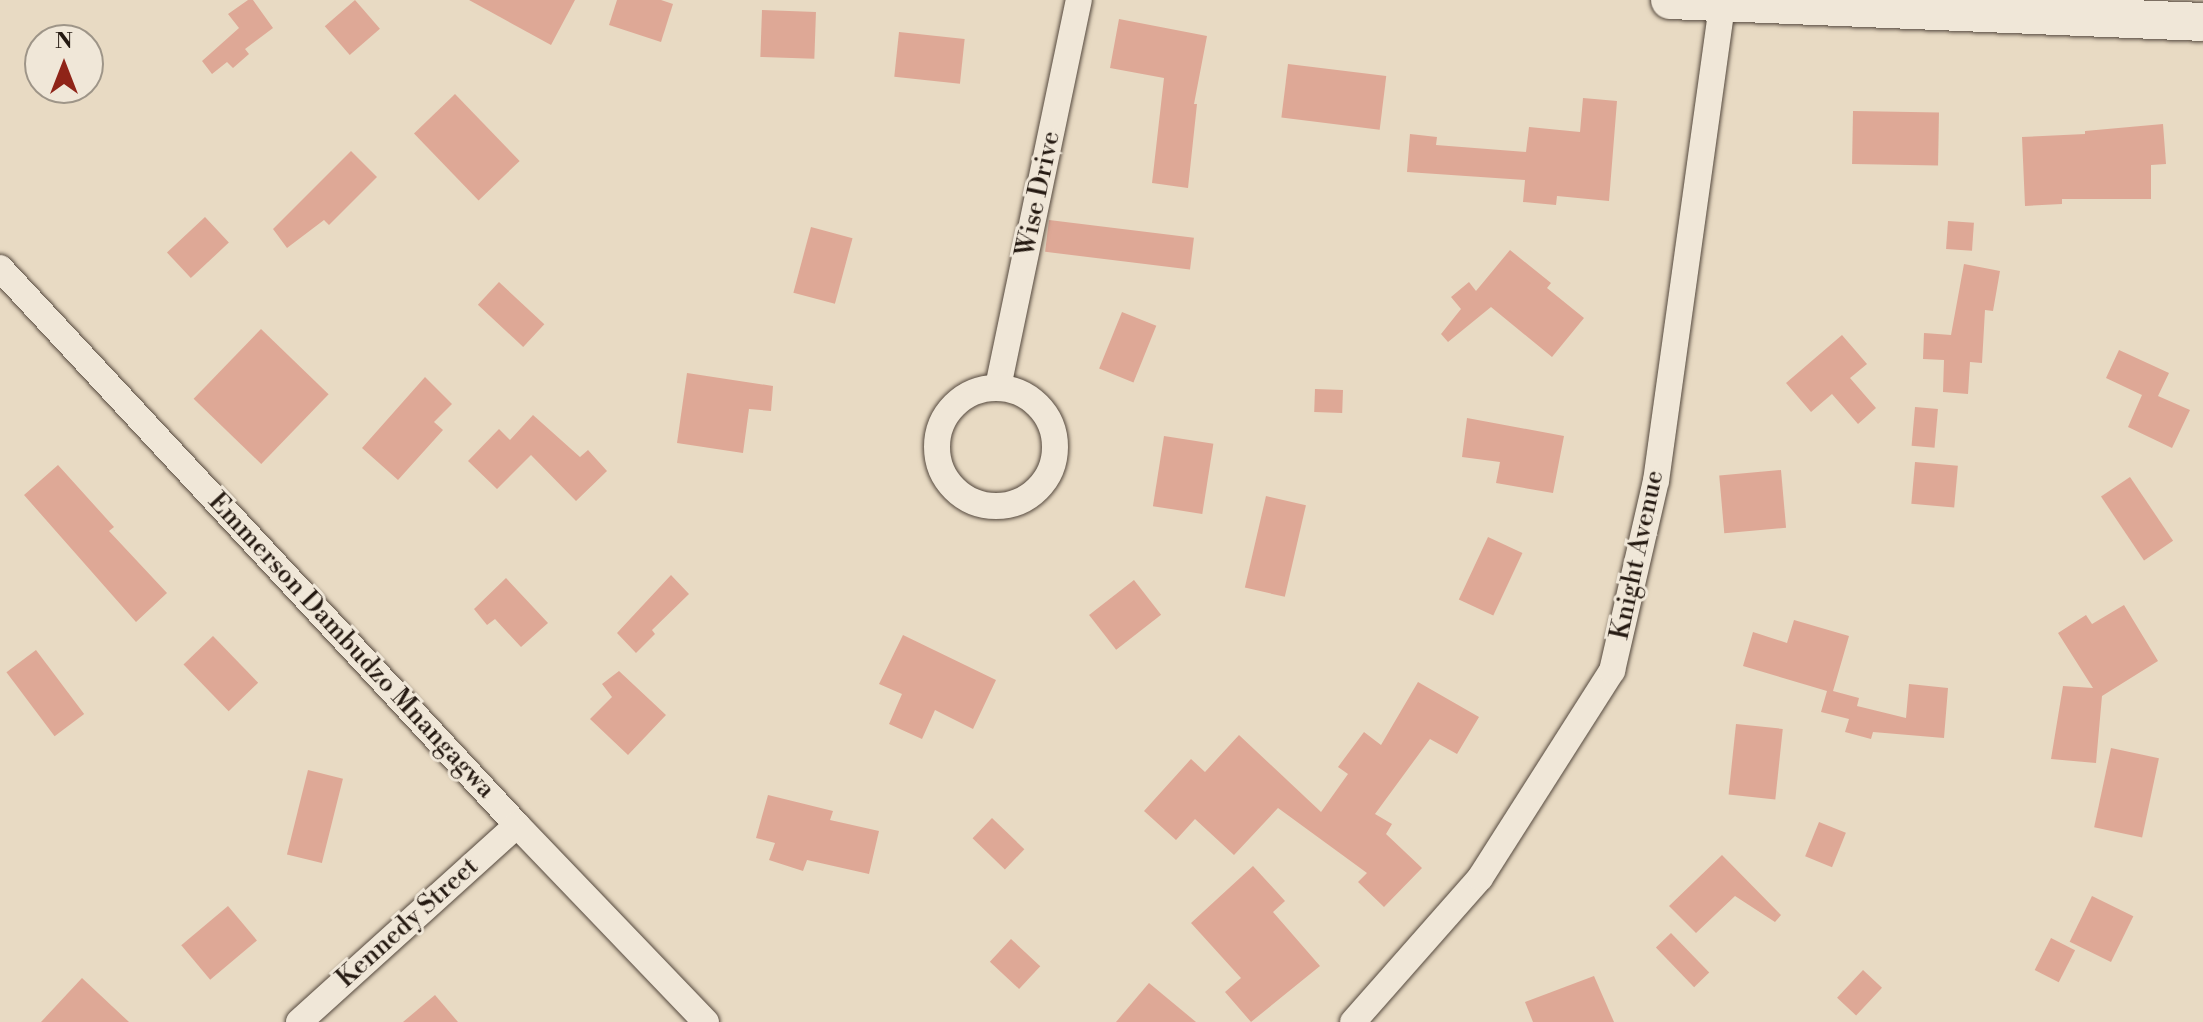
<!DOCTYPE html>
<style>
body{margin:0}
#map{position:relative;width:2203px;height:1022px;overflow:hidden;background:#e8dac3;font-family:"Libre Bodoni",serif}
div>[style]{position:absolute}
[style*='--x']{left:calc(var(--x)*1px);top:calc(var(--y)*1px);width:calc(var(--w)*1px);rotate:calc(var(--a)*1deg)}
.building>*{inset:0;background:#dea896;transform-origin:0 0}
.roads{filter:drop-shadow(0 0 2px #55493e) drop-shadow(0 0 2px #55493e)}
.street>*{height:26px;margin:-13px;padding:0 13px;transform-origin:13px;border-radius:13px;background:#f0e7d8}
.street>.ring{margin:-13px;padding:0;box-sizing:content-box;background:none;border:26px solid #f0e7d8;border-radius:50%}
.secondary>*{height:38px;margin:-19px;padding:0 19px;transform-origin:19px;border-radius:19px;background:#f0e7d8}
span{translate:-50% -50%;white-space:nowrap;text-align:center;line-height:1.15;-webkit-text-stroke:6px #f0e7d8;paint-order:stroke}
.street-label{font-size:26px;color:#241911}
.north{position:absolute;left:24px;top:24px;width:80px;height:80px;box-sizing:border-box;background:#f0e7d8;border:2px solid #9e9588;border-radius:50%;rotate:0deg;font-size:22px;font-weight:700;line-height:32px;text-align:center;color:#241911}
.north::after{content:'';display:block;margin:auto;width:28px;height:36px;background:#8f2418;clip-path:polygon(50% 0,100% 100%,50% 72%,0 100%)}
</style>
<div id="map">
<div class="building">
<i style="clip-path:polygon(248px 0,253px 0,273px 28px,245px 49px,249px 54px,233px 68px,227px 62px,212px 74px,202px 61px,239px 28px,228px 14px)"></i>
<i style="left:355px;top:0;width:38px;height:40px;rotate:49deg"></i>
<i style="clip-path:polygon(469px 0,575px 0,551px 45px)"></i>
<i style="clip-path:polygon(617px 0,661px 0,673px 4px,661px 42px,609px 25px)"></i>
<i style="left:762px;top:10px;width:54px;height:47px;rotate:2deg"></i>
<i style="clip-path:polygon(1119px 19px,1207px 36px,1194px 104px,1197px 104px,1188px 188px,1152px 183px,1164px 78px,1110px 68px)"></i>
<i style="left:899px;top:32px;width:66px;height:45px;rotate:6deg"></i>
<i style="left:1288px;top:64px;width:99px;height:54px;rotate:7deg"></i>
<i style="left:455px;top:94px;width:93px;height:57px;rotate:46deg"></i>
<i style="clip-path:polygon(1583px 98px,1617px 101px,1609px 201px,1557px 196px,1556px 205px,1523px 202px,1525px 180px,1407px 172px,1410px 134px,1437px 137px,1436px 145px,1526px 152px,1529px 127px,1580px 132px)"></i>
<i style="left:1853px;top:111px;width:86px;height:53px;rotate:1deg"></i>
<i style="clip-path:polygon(2163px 124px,2166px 164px,2151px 165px,2151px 199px,2062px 199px,2062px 204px,2025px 206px,2022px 137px,2085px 134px,2085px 131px)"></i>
<i style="clip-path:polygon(351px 151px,377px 177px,329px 225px,324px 220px,287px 248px,273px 229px)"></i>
<i style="left:205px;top:217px;width:35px;height:52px;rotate:47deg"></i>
<i style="left:1049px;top:220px;width:146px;height:32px;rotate:7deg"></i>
<i style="left:1948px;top:221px;width:26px;height:28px;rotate:4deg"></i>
<i style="left:811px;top:227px;width:43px;height:68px;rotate:15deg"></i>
<i style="clip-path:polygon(1510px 250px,1551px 283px,1547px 288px,1584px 318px,1552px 357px,1491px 307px,1448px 342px,1441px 334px,1461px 309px,1451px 297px,1469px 282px,1476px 291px)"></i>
<i style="clip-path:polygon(1964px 264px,2000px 271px,1993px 311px,1985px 310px,1982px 363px,1970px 362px,1968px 394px,1943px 392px,1944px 360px,1923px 359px,1924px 333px,1951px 335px)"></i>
<i style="left:499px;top:282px;width:62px;height:31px;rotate:43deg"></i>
<i style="left:1122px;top:312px;width:37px;height:61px;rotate:22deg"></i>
<i style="left:261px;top:329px;width:94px;height:97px;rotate:44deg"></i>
<i style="clip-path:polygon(1842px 335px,1867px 364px,1850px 378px,1876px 408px,1858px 424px,1832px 394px,1811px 412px,1786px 383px)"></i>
<i style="clip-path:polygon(2119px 350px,2169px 373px,2158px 396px,2190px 410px,2172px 448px,2128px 427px,2142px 395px,2106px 378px)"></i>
<i style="clip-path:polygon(687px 373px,773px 386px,771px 411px,749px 409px,743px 453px,677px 443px)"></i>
<i style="clip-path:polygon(425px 377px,452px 404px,434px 422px,443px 430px,398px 480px,362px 448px)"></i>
<i style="left:1315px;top:389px;width:28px;height:23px;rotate:2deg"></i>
<i style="left:1915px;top:407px;width:23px;height:39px;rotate:5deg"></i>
<i style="clip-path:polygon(533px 415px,580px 457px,588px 450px,607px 471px,576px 501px,531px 455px,497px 489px,468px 461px,499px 429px,510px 440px)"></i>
<i style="clip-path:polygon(1467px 418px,1564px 436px,1553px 493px,1496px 483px,1500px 462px,1462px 457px)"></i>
<i style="left:1164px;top:436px;width:50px;height:71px;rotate:9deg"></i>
<i style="left:1915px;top:462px;width:43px;height:42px;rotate:5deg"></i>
<i style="clip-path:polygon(58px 465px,114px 527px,109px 531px,167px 593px,136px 622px,24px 495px)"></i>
<i style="left:1781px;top:470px;width:58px;height:62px;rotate:85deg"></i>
<i style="left:2130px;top:477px;width:77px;height:35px;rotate:56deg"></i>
<i style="left:1266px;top:496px;width:41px;height:94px;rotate:13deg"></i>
<i style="left:1488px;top:537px;width:38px;height:69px;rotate:25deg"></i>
<i style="clip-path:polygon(671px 575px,689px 594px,652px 630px,655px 634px,636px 653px,617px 633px)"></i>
<i style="clip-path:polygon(506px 578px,548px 623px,521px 647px,495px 619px,487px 625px,474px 609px)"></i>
<i style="left:1134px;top:580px;width:44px;height:57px;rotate:52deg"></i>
<i style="clip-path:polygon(2124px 605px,2158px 661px,2102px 696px,2096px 763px,2051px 759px,2063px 686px,2093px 688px,2058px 633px,2086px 615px,2092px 624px)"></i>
<i style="clip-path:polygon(1794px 620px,1849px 636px,1833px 691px,1859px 698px,1857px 706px,1906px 718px,1909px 684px,1948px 688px,1944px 738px,1873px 732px,1871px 739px,1845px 732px,1849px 719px,1821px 712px,1827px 691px,1743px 666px,1753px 632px,1787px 643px)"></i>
<i style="clip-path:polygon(903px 635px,996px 680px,973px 729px,935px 710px,922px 739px,889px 724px,902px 694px,879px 684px)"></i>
<i style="left:213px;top:636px;width:65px;height:41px;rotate:46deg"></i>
<i style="left:36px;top:650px;width:80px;height:37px;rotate:53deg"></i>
<i style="clip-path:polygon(619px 671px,666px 715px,628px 755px,590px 719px,612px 697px,602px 684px)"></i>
<i style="clip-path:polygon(1418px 682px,1479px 717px,1457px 754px,1430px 739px,1375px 814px,1392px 824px,1386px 834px,1422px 868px,1384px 907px,1358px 882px,1367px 873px,1278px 808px,1234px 855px,1195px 819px,1176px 840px,1144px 811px,1191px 759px,1205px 772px,1239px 735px,1321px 812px,1348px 774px,1338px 767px,1364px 732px,1381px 745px)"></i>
<i style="left:1736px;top:724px;width:47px;height:71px;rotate:6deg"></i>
<i style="left:2111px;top:748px;width:49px;height:81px;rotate:12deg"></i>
<i style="left:308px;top:770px;width:36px;height:87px;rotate:14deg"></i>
<i style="clip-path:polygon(768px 795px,833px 811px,830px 820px,879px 831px,869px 874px,807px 860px,803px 871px,769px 860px,775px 843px,756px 838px)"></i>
<i style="left:992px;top:818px;width:45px;height:28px;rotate:44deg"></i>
<i style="left:1819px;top:822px;width:29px;height:37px;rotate:22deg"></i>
<i style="clip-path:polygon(1722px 855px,1781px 915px,1775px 922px,1735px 896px,1696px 933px,1669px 906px)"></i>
<i style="clip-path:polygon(1253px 866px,1285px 901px,1273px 912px,1320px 966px,1251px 1022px,1225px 992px,1241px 978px,1191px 923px)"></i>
<i style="left:2092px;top:896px;width:46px;height:51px;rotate:26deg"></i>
<i style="left:228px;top:906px;width:45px;height:61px;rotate:50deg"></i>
<i style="left:1671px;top:933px;width:55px;height:21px;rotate:46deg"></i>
<i style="left:2051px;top:938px;width:27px;height:36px;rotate:27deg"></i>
<i style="left:1011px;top:939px;width:40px;height:31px;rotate:43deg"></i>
<i style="left:1863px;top:970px;width:26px;height:38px;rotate:43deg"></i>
<i style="clip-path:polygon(1594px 976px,1614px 1022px,1533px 1022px,1525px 1002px)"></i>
<i style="clip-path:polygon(82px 978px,129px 1022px,41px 1022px)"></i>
<i style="clip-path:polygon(1149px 983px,1196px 1022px,1116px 1022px)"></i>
<i style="clip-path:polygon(435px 995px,458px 1022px,403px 1022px)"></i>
</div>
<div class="roads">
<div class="street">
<i style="--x:0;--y:268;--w:760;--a:47.13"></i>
<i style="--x:517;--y:825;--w:273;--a:46.2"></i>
<i style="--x:998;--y:387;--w:395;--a:-78.2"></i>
<i class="ring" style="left:937px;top:388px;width:92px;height:92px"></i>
<i style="--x:299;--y:1022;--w:294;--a:-42.1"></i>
<i style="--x:1353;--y:1022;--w:192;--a:-48.6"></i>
<i style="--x:1480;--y:878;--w:246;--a:-57.5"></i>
<i style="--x:1612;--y:671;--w:195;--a:-77"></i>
<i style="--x:1656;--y:481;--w:482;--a:-82.1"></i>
</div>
<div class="secondary">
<i style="--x:1670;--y:0;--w:533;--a:2.36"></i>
</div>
</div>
<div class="street-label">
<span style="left:1039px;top:194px;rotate:-78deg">Wise Drive</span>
<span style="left:1638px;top:555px;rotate:-78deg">Knight Avenue</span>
<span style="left:351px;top:646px;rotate:47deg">Emmerson Dambudzo Mnangagwa</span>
<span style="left:408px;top:923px;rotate:-42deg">Kennedy Street</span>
</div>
<div class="north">N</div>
</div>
